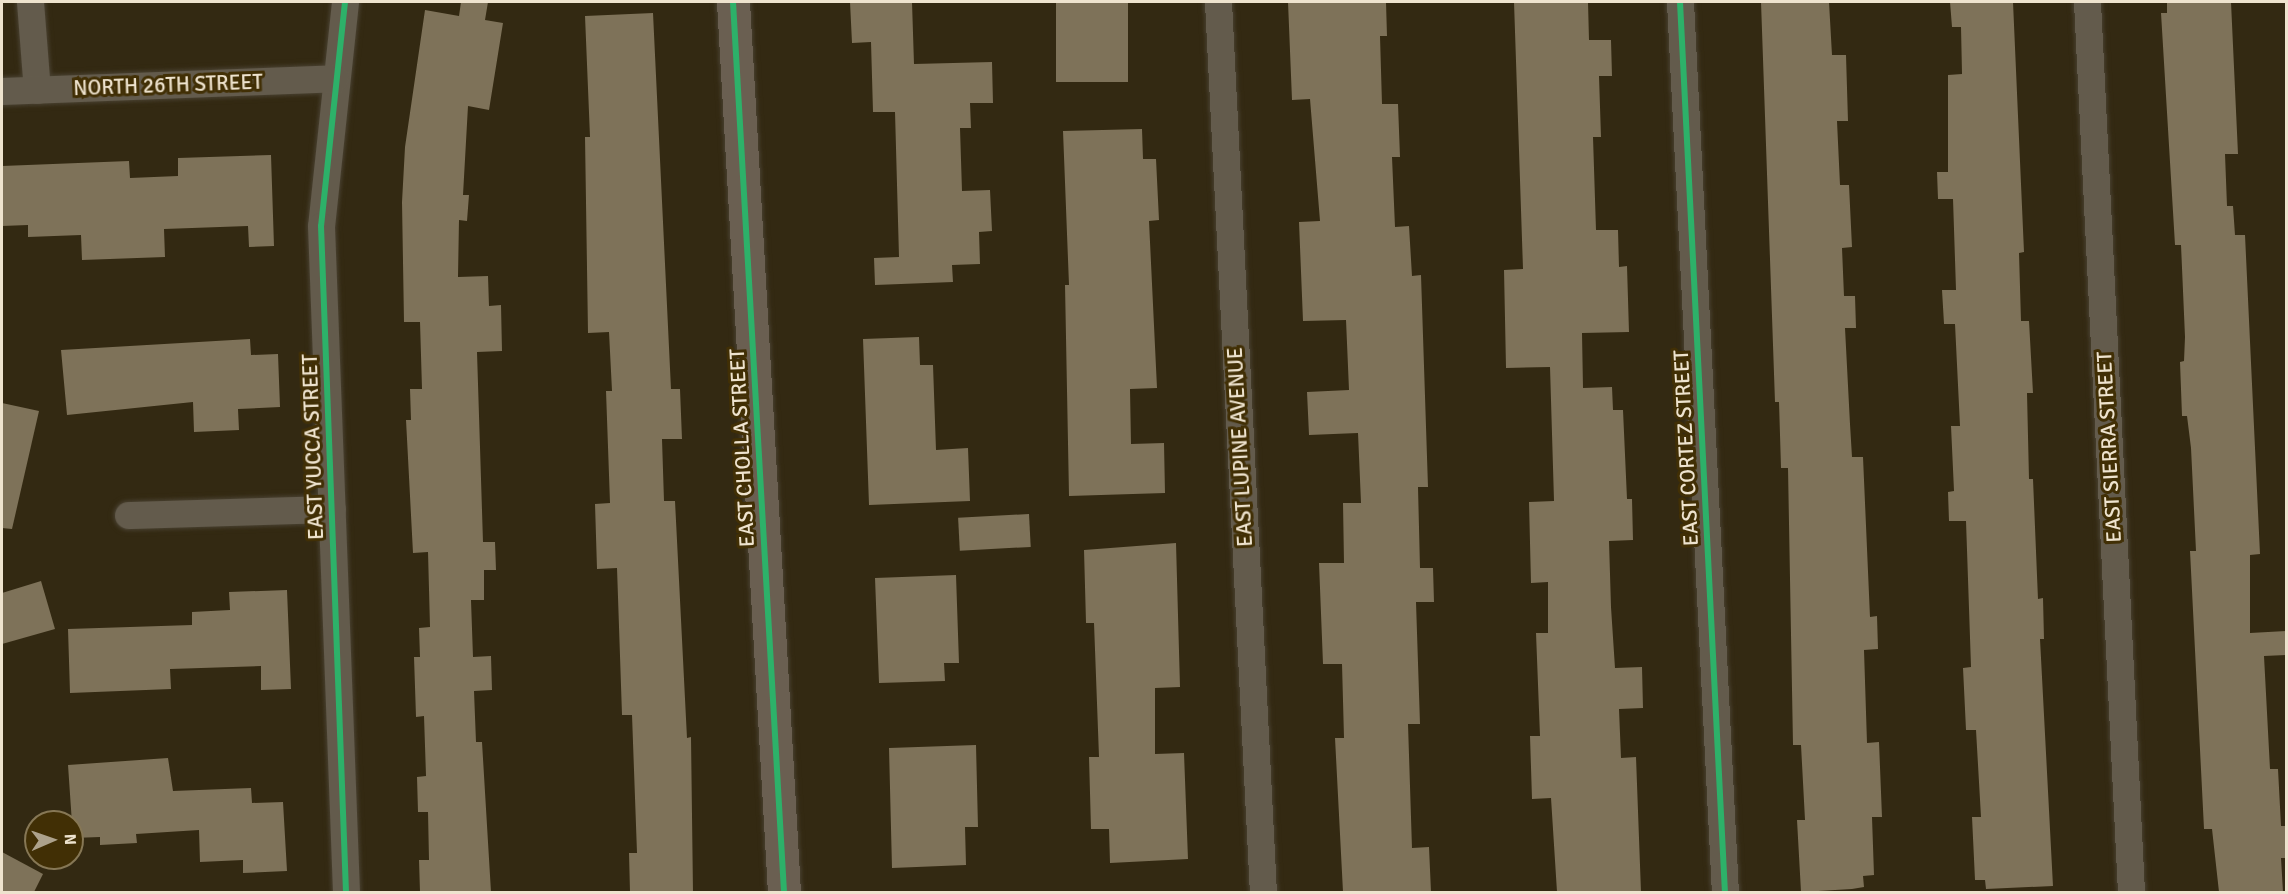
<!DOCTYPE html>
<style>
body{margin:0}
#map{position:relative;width:2288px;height:894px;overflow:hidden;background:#332912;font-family:Signika,sans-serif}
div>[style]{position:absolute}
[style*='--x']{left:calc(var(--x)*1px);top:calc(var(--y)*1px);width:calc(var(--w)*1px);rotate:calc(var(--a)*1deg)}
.building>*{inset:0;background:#7e7259;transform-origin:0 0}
.roads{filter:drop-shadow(0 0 2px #494131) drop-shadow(0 0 2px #494131)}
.street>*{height:27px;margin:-13.5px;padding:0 13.5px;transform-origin:13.5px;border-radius:13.5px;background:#635b4c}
.secondary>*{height:33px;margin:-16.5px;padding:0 16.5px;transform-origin:16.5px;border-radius:16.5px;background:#6a5f51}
.cycleway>*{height:6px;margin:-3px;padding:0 3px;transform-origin:3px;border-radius:3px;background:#2db169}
span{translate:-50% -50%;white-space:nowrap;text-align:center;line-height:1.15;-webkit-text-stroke:6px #412f05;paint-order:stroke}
.street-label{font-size:21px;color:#eee3ce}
.frame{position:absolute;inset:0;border:3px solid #eee3ce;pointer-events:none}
.north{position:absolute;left:24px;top:810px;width:60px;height:60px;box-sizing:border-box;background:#412f05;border:2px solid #867755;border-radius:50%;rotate:88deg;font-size:16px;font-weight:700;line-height:24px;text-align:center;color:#eee3ce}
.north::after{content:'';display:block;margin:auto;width:21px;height:27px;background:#ada28c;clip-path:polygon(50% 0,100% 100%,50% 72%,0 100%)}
</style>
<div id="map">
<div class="building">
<i style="clip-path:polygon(461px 2px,488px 2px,485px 20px,503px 23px,489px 110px,468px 106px,463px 195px,469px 195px,467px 221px,459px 220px,458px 277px,488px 276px,489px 306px,501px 305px,502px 351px,477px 352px,483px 542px,495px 542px,496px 570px,484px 570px,484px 600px,471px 600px,473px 657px,491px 656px,492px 690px,474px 691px,476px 742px,482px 742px,491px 892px,420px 892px,419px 860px,429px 860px,428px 812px,418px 812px,417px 777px,426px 776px,424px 716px,416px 717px,414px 657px,420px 657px,419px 628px,430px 627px,428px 552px,413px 553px,406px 420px,411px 420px,410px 389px,422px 389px,420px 322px,404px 322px,402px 202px,405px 147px,425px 10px,459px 16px)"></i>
<i style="clip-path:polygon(850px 2px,912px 2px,914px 64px,992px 62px,993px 103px,970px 103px,971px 128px,960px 128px,962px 191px,990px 190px,992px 231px,979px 232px,980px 264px,952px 265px,953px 282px,875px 285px,874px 258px,899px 257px,895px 112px,873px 112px,871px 42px,852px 43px)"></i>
<i style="left:1056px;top:2px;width:72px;height:80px"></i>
<i style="clip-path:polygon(1288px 2px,1386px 2px,1387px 36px,1380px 36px,1382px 104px,1398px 104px,1400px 157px,1392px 157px,1395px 227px,1409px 226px,1412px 276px,1421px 275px,1428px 487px,1418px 487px,1420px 568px,1433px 568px,1434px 602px,1416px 602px,1420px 724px,1408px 724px,1412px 848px,1429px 847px,1431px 892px,1343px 892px,1335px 738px,1344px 738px,1342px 664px,1323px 664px,1319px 563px,1344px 563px,1343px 503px,1361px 503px,1358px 433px,1309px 435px,1307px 392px,1349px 390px,1346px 320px,1303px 321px,1299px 222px,1320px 221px,1310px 99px,1292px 100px)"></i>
<i style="clip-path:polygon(1514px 2px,1588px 2px,1589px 40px,1611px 40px,1612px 76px,1599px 76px,1601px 137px,1593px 137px,1596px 230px,1618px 230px,1619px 267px,1627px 266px,1629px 332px,1582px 333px,1583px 388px,1612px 387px,1613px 410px,1623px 410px,1627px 499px,1632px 499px,1633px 540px,1609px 541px,1611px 607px,1615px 668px,1642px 667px,1643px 708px,1619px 709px,1621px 758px,1636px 757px,1641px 892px,1557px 892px,1551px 798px,1532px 799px,1530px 736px,1540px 736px,1536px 633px,1548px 633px,1548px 582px,1531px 583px,1529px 502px,1554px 501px,1550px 367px,1506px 368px,1504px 270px,1523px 269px)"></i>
<i style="clip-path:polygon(1761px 2px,1829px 2px,1832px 55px,1846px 55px,1848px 121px,1837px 121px,1840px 185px,1849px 185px,1852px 247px,1842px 248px,1844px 296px,1855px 296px,1856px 328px,1845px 328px,1850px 424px,1852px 457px,1863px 457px,1870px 617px,1877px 616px,1878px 649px,1864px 650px,1867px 743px,1879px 742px,1882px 817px,1872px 817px,1874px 875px,1863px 876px,1864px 887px,1852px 889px,1801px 892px,1797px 820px,1805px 820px,1801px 745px,1793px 745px,1788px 468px,1781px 468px,1779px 402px,1775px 402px)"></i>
<i style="clip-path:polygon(1950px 2px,2013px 2px,2024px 252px,2019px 253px,2021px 321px,2029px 321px,2033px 393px,2027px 393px,2029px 479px,2033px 479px,2038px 599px,2043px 598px,2044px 639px,2040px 639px,2053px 886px,1986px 889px,1985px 880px,1975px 880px,1972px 817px,1981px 817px,1976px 730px,1966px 730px,1963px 668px,1971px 667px,1966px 521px,1949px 521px,1948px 492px,1954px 491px,1951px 426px,1960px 426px,1955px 324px,1944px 324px,1942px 290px,1956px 290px,1953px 199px,1938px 199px,1937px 172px,1948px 172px,1948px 75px,1962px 74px,1961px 27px,1952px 27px)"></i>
<i style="clip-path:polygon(2167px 2px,2231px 2px,2238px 154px,2225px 154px,2227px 206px,2233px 206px,2235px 235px,2245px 235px,2260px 554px,2250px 555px,2250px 633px,2286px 631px,2286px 655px,2264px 656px,2270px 769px,2278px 769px,2281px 826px,2286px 826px,2286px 858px,2281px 858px,2283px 892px,2219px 892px,2212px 829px,2204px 829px,2190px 551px,2196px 551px,2191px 448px,2187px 416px,2182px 416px,2180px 362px,2184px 361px,2185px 337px,2181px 245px,2175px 245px,2161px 13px,2167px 13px)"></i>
<i style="clip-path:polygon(653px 13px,671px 389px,680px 389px,682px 439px,662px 439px,664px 501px,675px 501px,687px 738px,691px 737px,693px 892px,630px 892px,629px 853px,637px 853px,632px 715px,622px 715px,617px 568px,597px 569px,595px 504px,610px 503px,606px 391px,612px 391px,609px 332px,588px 333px,585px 137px,590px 137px,585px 16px)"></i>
<i style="clip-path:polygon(1142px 129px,1143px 159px,1156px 159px,1159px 220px,1149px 221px,1157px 388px,1130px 389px,1131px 444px,1164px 443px,1165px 493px,1069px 496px,1065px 285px,1069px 285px,1063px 131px)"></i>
<i style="clip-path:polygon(271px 155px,274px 246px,249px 247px,248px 226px,164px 229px,165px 257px,82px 260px,81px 235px,28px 237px,28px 225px,2px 226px,2px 166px,129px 161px,130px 178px,178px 176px,178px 158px)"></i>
<i style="clip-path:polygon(919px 337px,920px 365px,933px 365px,936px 450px,968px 448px,970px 501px,869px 505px,863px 339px)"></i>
<i style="clip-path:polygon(250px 339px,251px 355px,278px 354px,280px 407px,238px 409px,239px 430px,194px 432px,193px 402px,67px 415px,61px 350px)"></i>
<i style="clip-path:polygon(2px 403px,39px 411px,12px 529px,2px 528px)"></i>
<i style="left:1029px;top:514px;width:33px;height:71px;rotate:87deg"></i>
<i style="clip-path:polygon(1176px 543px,1180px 687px,1155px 688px,1155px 754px,1184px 753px,1188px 859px,1110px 863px,1109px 829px,1091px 829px,1089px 757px,1099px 757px,1094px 623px,1086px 623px,1084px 550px)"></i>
<i style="clip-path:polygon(956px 575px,959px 663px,944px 663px,945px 681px,879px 683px,875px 578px)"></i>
<i style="clip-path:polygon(41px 581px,55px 629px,2px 644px,2px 593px)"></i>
<i style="clip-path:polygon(287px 590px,291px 689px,261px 690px,261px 666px,170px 669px,171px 689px,70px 693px,68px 629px,192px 625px,192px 612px,230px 610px,229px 592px)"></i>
<i style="clip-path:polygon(976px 745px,978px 827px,965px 827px,966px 865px,892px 868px,889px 748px)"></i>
<i style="clip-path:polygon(168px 758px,173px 791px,251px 788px,252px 803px,283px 802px,287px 871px,243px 873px,243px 860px,200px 862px,199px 830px,136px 834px,137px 843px,100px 845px,100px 837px,73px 838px,68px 765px)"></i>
<i style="clip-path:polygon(2px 852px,43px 874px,34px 892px,2px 892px)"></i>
</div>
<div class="roads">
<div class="street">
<i style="--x:30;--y:2;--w:88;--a:85.5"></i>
<i style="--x:345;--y:2;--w:225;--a:96.1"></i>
<i style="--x:321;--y:226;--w:666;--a:87.85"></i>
<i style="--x:1218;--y:2;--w:891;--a:87.11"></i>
<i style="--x:1680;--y:2;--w:891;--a:87.11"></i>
<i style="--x:2087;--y:2;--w:891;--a:87.17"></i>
<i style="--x:2;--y:91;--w:333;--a:-2.2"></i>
<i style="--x:128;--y:515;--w:204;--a:-1.7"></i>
</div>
<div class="secondary">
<i style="--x:733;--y:2;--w:891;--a:86.72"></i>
</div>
</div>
<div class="cycleway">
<i style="--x:345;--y:2;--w:225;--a:96.1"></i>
<i style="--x:321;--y:226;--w:666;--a:87.85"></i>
<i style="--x:733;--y:2;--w:891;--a:86.72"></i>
<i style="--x:1680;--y:2;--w:891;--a:87.11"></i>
</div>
<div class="street-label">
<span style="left:168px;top:85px;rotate:-2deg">NORTH 26TH STREET</span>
<span style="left:313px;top:447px;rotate:-92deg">EAST YUCCA STREET</span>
<span style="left:1240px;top:447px;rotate:-93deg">EAST LUPINE AVENUE</span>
<span style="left:2109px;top:447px;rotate:-93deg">EAST SIERRA STREET</span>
<span style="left:742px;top:448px;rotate:-93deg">EAST CHOLLA STREET</span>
<span style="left:1686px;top:448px;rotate:-93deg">EAST CORTEZ STREET</span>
</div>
<div class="frame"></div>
<div class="north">N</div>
</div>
